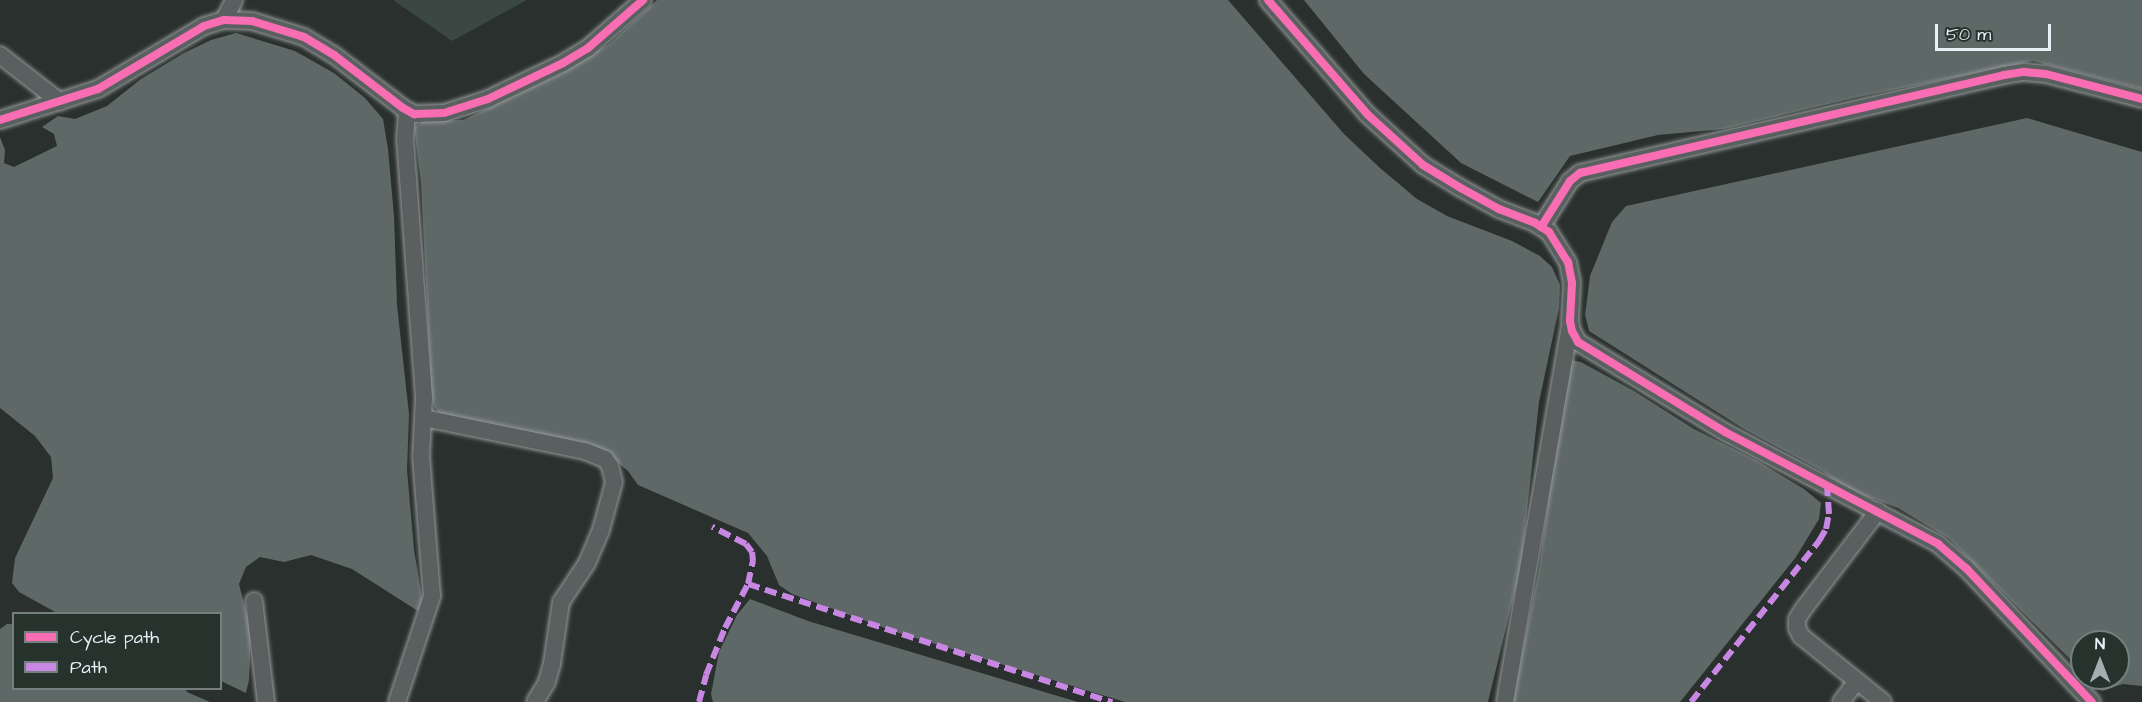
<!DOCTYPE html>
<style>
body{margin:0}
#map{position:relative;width:2142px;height:702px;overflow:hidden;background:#29302d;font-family:"Architects Daughter",sans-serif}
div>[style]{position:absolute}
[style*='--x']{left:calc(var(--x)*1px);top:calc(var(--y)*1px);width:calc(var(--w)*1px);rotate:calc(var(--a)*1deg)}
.green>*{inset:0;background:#3b4743}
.water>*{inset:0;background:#5e6967}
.roads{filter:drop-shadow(0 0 2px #959a9a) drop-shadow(0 0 2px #959a9a)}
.minor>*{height:16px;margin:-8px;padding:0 8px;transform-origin:8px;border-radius:8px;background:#5a6060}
.quiet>*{height:6px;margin-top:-3px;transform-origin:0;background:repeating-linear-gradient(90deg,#c787e3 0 12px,transparent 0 18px)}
.cycleway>*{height:8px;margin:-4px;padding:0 4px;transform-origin:4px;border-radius:4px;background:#f96db3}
span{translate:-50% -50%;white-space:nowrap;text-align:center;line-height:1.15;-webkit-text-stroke:4.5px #26332d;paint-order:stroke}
.legend{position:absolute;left:12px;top:612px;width:210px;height:78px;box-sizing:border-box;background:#26332d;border:2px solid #747f7e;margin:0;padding:8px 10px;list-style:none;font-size:18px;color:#e8f1f8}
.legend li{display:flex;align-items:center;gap:12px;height:30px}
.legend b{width:30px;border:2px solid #747f7e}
.north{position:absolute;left:2070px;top:630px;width:60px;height:60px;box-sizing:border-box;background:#26332d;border:2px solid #747f7e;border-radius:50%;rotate:0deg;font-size:16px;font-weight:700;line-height:24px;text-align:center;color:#e8f1f8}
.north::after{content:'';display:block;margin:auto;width:21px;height:27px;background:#a5adb1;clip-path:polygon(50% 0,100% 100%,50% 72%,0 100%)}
.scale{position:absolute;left:1935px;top:24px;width:116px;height:27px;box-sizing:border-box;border:3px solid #e8f1f8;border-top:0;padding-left:8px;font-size:18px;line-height:21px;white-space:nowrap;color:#e8f1f8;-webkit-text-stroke:4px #26332d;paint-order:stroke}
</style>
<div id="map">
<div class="green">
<i style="clip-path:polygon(393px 0,527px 0,452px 41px)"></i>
</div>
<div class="water">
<i style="clip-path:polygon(657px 0,1228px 0,1344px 134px,1380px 168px,1417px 199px,1447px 216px,1512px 241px,1540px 256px,1552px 267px,1560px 285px,1559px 308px,1539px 402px,1521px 566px,1488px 702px,1125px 702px,896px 632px,792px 594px,779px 585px,767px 556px,748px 533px,638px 485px,628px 471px,607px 454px,439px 413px,434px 407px,431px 388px,421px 183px,414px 127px,425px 121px,463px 120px,562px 73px,609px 44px)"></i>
<i style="clip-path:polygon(1304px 0,2142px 0,2142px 89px,2033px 61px,1854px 98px,1724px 129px,1658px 135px,1570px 156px,1538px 202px,1461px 163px,1364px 74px)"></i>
<i style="clip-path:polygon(236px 33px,295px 51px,334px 73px,365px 98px,383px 119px,388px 149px,394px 216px,397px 305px,409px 414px,407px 470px,414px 550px,423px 603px,418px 611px,352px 569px,311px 555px,284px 562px,260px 557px,246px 567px,239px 584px,251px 631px,249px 680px,246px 693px,221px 681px,220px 614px,57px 613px,19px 592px,12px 583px,15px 558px,53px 478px,51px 457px,35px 436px,0 408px,0 137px,5px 150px,4px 163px,14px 167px,57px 146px,54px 134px,42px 127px,58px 116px,75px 119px,107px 106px,141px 79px,184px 53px,211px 40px)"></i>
<i style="clip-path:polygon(2027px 118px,2142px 152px,2142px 686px,2123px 684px,2102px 691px,2089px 678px,2118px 678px,2118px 642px,2082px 642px,2082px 671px,1948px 538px,1898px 508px,1847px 489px,1822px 471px,1744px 429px,1589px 331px,1585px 315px,1590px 276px,1612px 222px,1626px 206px)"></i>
<i style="clip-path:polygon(1571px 360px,1581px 362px,1634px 391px,1694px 429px,1758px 461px,1804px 489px,1821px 503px,1819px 519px,1796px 557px,1680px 702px,1512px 702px,1539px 569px,1549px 496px,1559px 379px)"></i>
<i style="clip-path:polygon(750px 599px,808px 621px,1078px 702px,713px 702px,711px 694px,719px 652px,737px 615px)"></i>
<i style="clip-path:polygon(7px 624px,13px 624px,14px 688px,185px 689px,187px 692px,210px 702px,0 702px,0 629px)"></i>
</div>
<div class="roads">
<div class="minor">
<i style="--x:1268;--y:0;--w:151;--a:49"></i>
<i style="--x:1367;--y:114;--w:76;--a:42.3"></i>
<i style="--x:1423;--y:165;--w:42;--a:31.4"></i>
<i style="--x:1459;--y:187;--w:46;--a:28.8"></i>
<i style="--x:1499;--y:209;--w:39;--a:21"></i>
<i style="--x:1535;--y:223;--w:17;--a:33"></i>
<i style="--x:1549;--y:232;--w:36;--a:58"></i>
<i style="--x:1568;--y:262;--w:21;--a:79"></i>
<i style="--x:1572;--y:283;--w:38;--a:93"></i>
<i style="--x:1570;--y:321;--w:10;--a:79"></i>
<i style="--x:1572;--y:331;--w:13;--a:61"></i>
<i style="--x:1578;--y:342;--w:172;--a:31.5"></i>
<i style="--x:1725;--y:432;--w:241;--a:27.7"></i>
<i style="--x:1938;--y:544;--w:37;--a:41"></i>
<i style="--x:1966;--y:568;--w:184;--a:46.8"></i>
<i style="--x:224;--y:20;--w:22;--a:-63"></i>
<i style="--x:0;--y:55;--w:76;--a:38.1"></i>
<i style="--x:0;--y:120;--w:103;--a:-17.6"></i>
<i style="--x:98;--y:89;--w:123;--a:-30.7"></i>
<i style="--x:204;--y:26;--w:21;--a:-17"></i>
<i style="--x:224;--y:20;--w:28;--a:2"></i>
<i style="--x:252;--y:21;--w:54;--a:17.1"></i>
<i style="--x:304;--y:37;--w:35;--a:31"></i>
<i style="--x:334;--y:55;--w:87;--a:37.5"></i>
<i style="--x:403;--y:108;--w:13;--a:29"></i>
<i style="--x:414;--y:114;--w:30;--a:-2"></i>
<i style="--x:444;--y:113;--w:46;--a:-17.7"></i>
<i style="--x:488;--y:99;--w:83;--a:-25.6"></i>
<i style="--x:563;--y:63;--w:29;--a:-31"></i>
<i style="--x:588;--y:48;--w:73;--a:-41.1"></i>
<i style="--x:1541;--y:227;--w:54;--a:-57.8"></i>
<i style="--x:1570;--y:181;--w:13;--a:-39"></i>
<i style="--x:1580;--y:173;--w:435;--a:-13"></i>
<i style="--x:2004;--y:75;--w:20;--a:-9"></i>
<i style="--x:2024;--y:72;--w:22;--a:5"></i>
<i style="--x:2046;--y:74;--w:99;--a:14.6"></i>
<i style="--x:424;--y:418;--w:164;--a:11.6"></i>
<i style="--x:585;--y:451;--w:22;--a:22"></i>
<i style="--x:605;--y:459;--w:9;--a:54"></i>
<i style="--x:610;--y:466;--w:16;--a:76"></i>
<i style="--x:614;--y:482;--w:50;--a:105.2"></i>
<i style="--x:601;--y:530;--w:36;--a:113"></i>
<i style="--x:587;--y:563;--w:47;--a:123.7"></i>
<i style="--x:561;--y:602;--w:63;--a:98.3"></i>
<i style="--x:552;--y:664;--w:19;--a:106"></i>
<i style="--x:547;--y:682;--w:23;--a:121"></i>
<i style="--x:1878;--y:511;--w:122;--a:127.3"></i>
<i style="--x:1804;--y:608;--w:13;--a:122"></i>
<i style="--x:1797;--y:619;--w:9;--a:90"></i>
<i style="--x:1797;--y:628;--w:9;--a:63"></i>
<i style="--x:1801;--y:636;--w:105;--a:38.8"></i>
<i style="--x:254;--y:601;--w:102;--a:83.2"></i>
<i style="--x:397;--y:702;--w:112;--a:-71.7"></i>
<i style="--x:432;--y:596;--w:139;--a:-94.5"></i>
<i style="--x:421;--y:457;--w:60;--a:-87.1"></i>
<i style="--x:424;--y:397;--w:258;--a:-94.2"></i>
<i style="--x:405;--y:140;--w:29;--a:-86"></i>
<i style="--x:1505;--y:702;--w:384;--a:-80.2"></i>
<i style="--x:1841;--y:702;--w:26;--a:-53"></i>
</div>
</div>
<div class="quiet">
<i style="--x:748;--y:584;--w:383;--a:18"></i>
<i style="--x:699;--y:702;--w:28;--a:-75"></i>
<i style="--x:706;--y:675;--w:51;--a:-68"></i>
<i style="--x:725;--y:628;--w:50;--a:-62.4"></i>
<i style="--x:748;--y:584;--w:24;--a:-78"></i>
<i style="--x:753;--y:561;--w:9;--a:-96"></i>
<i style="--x:752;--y:552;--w:10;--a:-127"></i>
<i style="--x:746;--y:544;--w:38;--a:-153"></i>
<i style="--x:1691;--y:702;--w:206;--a:-51.5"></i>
<i style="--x:1819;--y:541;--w:14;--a:-60"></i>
<i style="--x:1826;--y:529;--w:15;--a:-79"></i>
<i style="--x:1829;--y:514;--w:26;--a:-94"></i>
</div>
<div class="cycleway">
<i style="--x:1268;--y:0;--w:151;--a:49"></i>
<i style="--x:1367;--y:114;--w:76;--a:42.3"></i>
<i style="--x:1423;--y:165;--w:42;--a:31.4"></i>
<i style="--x:1459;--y:187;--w:46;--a:28.8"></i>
<i style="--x:1499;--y:209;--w:39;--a:21"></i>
<i style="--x:1535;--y:223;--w:17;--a:33"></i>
<i style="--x:1549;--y:232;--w:36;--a:58"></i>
<i style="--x:1568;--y:262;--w:21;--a:79"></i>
<i style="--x:1572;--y:283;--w:38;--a:93"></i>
<i style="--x:1570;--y:321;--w:10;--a:79"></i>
<i style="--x:1572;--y:331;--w:13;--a:61"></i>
<i style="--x:1578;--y:342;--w:172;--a:31.5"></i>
<i style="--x:1725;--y:432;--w:241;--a:27.7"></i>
<i style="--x:1938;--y:544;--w:37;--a:41"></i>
<i style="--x:1966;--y:568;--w:184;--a:46.8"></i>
<i style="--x:0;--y:120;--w:103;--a:-17.6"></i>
<i style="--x:98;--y:89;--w:123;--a:-30.7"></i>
<i style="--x:204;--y:26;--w:21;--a:-17"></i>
<i style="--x:224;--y:20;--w:28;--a:2"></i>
<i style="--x:252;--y:21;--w:54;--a:17.1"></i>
<i style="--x:304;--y:37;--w:35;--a:31"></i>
<i style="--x:334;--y:55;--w:87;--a:37.5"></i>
<i style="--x:403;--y:108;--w:13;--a:29"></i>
<i style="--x:414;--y:114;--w:30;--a:-2"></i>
<i style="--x:444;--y:113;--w:46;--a:-17.7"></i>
<i style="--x:488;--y:99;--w:83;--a:-25.6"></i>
<i style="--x:563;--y:63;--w:29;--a:-31"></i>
<i style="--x:588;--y:48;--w:73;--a:-41.1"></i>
<i style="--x:1541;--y:227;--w:54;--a:-57.8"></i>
<i style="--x:1570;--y:181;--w:13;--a:-39"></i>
<i style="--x:1580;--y:173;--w:435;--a:-13"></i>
<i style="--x:2004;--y:75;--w:20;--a:-9"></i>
<i style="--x:2024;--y:72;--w:22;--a:5"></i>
<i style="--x:2046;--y:74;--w:99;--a:14.6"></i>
</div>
<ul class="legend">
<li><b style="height:8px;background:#f96db3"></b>Cycle path</li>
<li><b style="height:8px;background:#c787e3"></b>Path</li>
</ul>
<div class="north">N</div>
<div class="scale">50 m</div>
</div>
